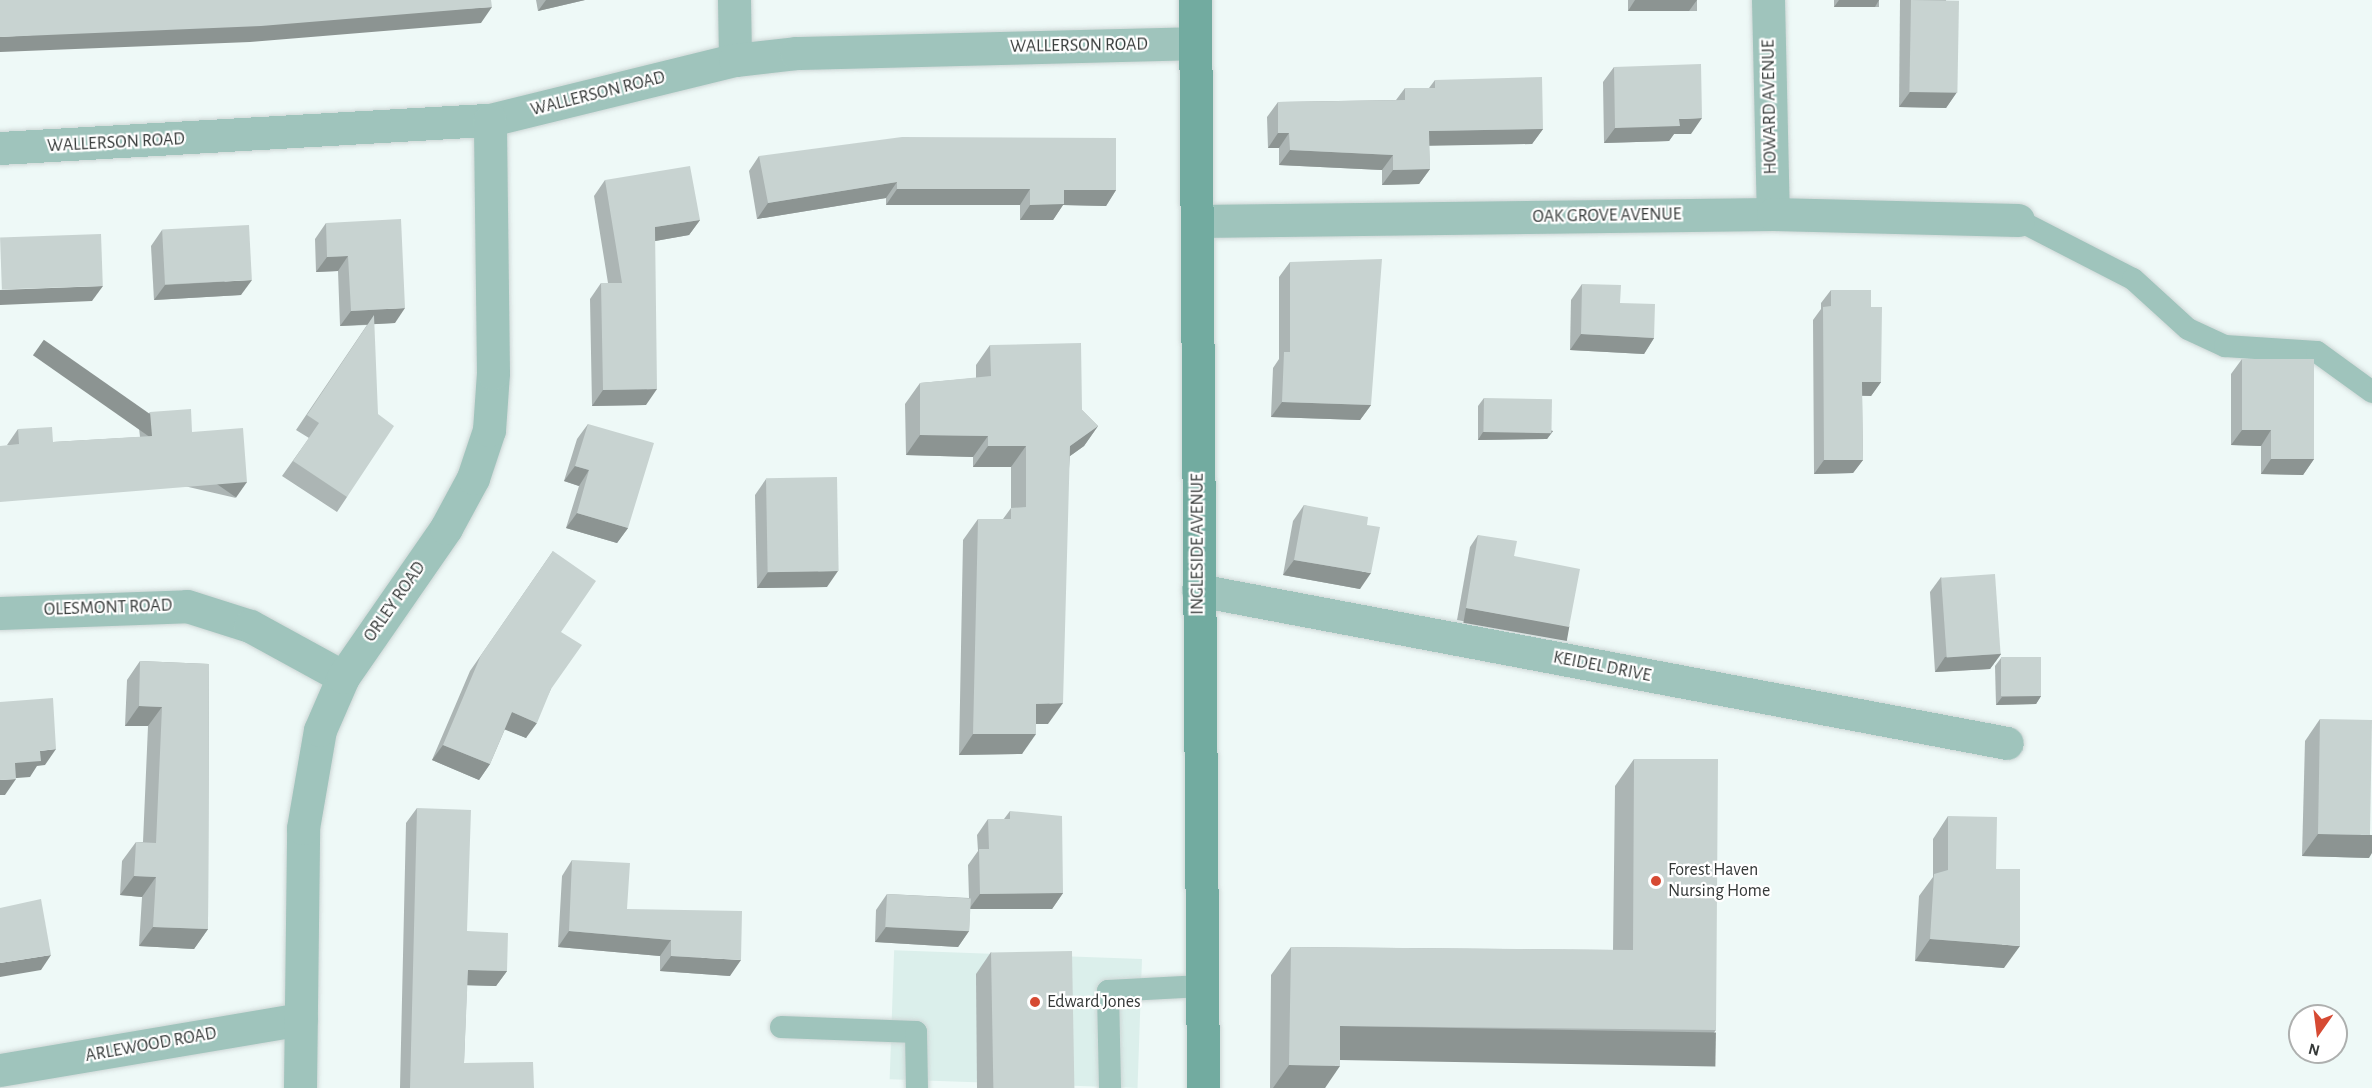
<!DOCTYPE html>
<style>
body{margin:0}
#map{position:relative;width:2372px;height:1088px;overflow:hidden;background:#eef9f7;font-family:"Alegreya Sans",sans-serif}
div>[style]{position:absolute}
[style*='--x']{left:calc(var(--x)*1px);top:calc(var(--y)*1px);width:calc(var(--w)*1px);rotate:calc(var(--a)*1deg)}
.built>*{inset:0;background:#dbefeb;transform-origin:0 0}
.roads{filter:drop-shadow(0 0 2px #cdd6d5) drop-shadow(0 0 2px #cdd6d5)}
.lane>*{height:22px;margin:-11px;padding:0 11px;transform-origin:11px;border-radius:11px;background:#9fc4bc}
.street>*{height:33px;margin:-16.5px;padding:0 16.5px;transform-origin:16.5px;border-radius:16.5px;background:#9fc4bc}
.secondary>*{height:33px;margin:-16.5px;padding:0 16.5px;transform-origin:16.5px;border-radius:16.5px;background:#72aba0}
.wall>*{inset:0;background:#acb5b4;transform-origin:0 0}
.shaded-wall>*{inset:0;background:#8c9492;transform-origin:0 0}
.building>*{inset:0;background:#c8d3d1;transform-origin:0 0}
.dots>*{width:16px;height:16px;translate:-50% -50%;box-sizing:border-box;border:3px solid #fff;border-radius:50%}
span{translate:-50% -50%;white-space:nowrap;text-align:center;line-height:1.15;-webkit-text-stroke:4.5px #fff;paint-order:stroke}
.street-label{font-size:18px;color:#353938}
.poi-label{font-size:18px;color:#353938}
.left{translate:0 -50%;text-align:left}
.north{position:absolute;left:2288px;top:1004px;width:60px;height:60px;box-sizing:border-box;background:#fff;border:2px solid #aeb0af;border-radius:50%;rotate:194deg;font-size:16px;font-weight:700;line-height:24px;text-align:center;color:#353938}
.north::after{content:'';display:block;margin:auto;width:21px;height:27px;background:#d64a33;clip-path:polygon(50% 0,100% 100%,50% 72%,0 100%)}
</style>
<div id="map">
<div class="built">
<i style="left:1142px;top:959px;width:129px;height:248px;rotate:92deg"></i>
</div>
<div class="roads">
<div class="lane">
<i style="--x:2018;--y:220;--w:129;--a:27.2"></i>
<i style="--x:2133;--y:279;--w:74;--a:42.3"></i>
<i style="--x:2188;--y:329;--w:41;--a:24.7"></i>
<i style="--x:2225;--y:346;--w:92;--a:3.7"></i>
<i style="--x:2317;--y:352;--w:68;--a:36"></i>
<i style="--x:781;--y:1027;--w:135;--a:2.1"></i>
<i style="--x:916;--y:1032;--w:56;--a:89"></i>
<i style="--x:1110;--y:1088;--w:97;--a:-91.2"></i>
<i style="--x:1108;--y:991;--w:94;--a:-3"></i>
</div>
<div class="street">
<i style="--x:734;--y:0;--w:60;--a:89"></i>
<i style="--x:1768;--y:0;--w:214;--a:88.7"></i>
<i style="--x:0;--y:148;--w:491;--a:-3.3"></i>
<i style="--x:490;--y:120;--w:252;--a:-13.8"></i>
<i style="--x:735;--y:60;--w:61;--a:-6.5"></i>
<i style="--x:796;--y:53;--w:399;--a:-1.4"></i>
<i style="--x:1197;--y:221;--w:576;--a:-0.7"></i>
<i style="--x:1773;--y:214;--w:245;--a:1.4"></i>
<i style="--x:1198;--y:590;--w:823;--a:10.71"></i>
<i style="--x:0;--y:613;--w:187;--a:-2.1"></i>
<i style="--x:187;--y:606;--w:66;--a:17.6"></i>
<i style="--x:250;--y:626;--w:106;--a:28.7"></i>
<i style="--x:0;--y:1070;--w:305;--a:-9.6"></i>
<i style="--x:300;--y:1088;--w:260;--a:-89.3"></i>
<i style="--x:303;--y:828;--w:99;--a:-80.2"></i>
<i style="--x:320;--y:730;--w:58;--a:-66.5"></i>
<i style="--x:343;--y:677;--w:181;--a:-55.3"></i>
<i style="--x:446;--y:528;--w:57;--a:-61.6"></i>
<i style="--x:473;--y:478;--w:51;--a:-71.6"></i>
<i style="--x:489;--y:430;--w:57;--a:-86"></i>
<i style="--x:493;--y:373;--w:253;--a:-90.7"></i>
</div>
<div class="secondary">
<i style="--x:1195;--y:0;--w:1088;--a:89.58"></i>
</div>
</div>
<div class="wall">
<i style="clip-path:polygon(536px 0,585px 0,538px 11px)"></i>
<i style="left:1628px;top:0;width:69px;height:11px"></i>
<i style="left:1834px;top:0;width:45px;height:7px"></i>
<i style="clip-path:polygon(1900px 0,1946px 0,1957px 92px,1946px 108px,1899px 107px)"></i>
<i style="clip-path:polygon(1614px 67px,1691px 134px,1674px 134px,1669px 141px,1604px 143px,1603px 82px)"></i>
<i style="clip-path:polygon(1435px 80px,1543px 129px,1532px 144px,1429px 145px,1430px 169px,1419px 184px,1382px 185px,1382px 170px,1279px 165px,1279px 148px,1268px 148px,1267px 117px,1278px 102px,1396px 100px,1405px 88px,1429px 88px)"></i>
<i style="clip-path:polygon(759px 156px,1116px 190px,1106px 206px,1063px 205px,1053px 220px,1020px 220px,1020px 205px,886px 205px,886px 198px,757px 219px,749px 171px)"></i>
<i style="clip-path:polygon(605px 180px,700px 220px,689px 235px,655px 241px,646px 405px,592px 406px,590px 299px,601px 283px,608px 283px,594px 196px)"></i>
<i style="clip-path:polygon(326px 223px,395px 323px,374px 324px,347px 497px,337px 512px,282px 476px,309px 438px,296px 430px,367px 325px,340px 326px,338px 271px,316px 272px,315px 239px)"></i>
<i style="clip-path:polygon(162px 230px,241px 295px,154px 300px,151px 246px)"></i>
<i style="clip-path:polygon(1290px 262px,1371px 405px,1360px 420px,1271px 417px,1273px 368px,1279px 359px,1279px 277px)"></i>
<i style="clip-path:polygon(1582px 284px,1620px 303px,1654px 338px,1644px 354px,1570px 350px,1571px 300px)"></i>
<i style="clip-path:polygon(1831px 290px,1871px 307px,1881px 382px,1871px 396px,1862px 396px,1863px 460px,1853px 473px,1814px 474px,1813px 320px,1821px 309px,1821px 303px)"></i>
<i style="clip-path:polygon(990px 345px,1082px 410px,1098px 426px,1084px 446px,1070px 456px,1048px 724px,1036px 724px,1022px 754px,959px 755px,963px 540px,978px 519px,1003px 519px,1011px 508px,1011px 467px,973px 467px,973px 457px,906px 455px,905px 404px,920px 383px,976px 378px,976px 365px)"></i>
<i style="clip-path:polygon(2242px 359px,2314px 459px,2303px 475px,2261px 474px,2261px 446px,2231px 445px,2231px 374px)"></i>
<i style="clip-path:polygon(1484px 398px,1553px 431px,1547px 439px,1478px 440px,1478px 406px)"></i>
<i style="clip-path:polygon(150px 412px,192px 432px,236px 498px,7px 445px,18px 429px,53px 442px,140px 437px,139px 428px)"></i>
<i style="clip-path:polygon(588px 424px,628px 528px,617px 543px,566px 528px,579px 486px,564px 481px,577px 439px)"></i>
<i style="clip-path:polygon(766px 479px,827px 587px,757px 588px,755px 495px)"></i>
<i style="clip-path:polygon(1304px 505px,1367px 525px,1360px 589px,1283px 575px,1293px 521px)"></i>
<i style="clip-path:polygon(1478px 535px,1514px 556px,1560px 639px,1457px 620px,1470px 547px)"></i>
<i style="clip-path:polygon(553px 551px,561px 632px,551px 689px,526px 738px,505px 729px,490px 764px,479px 780px,432px 760px,470px 671px)"></i>
<i style="clip-path:polygon(1941px 577px,2001px 654px,1990px 669px,1935px 672px,1930px 592px)"></i>
<i style="clip-path:polygon(2001px 658px,2041px 696px,2036px 704px,1996px 705px,1995px 666px)"></i>
<i style="clip-path:polygon(140px 661px,209px 664px,208px 929px,194px 949px,139px 946px,142px 897px,120px 895px,122px 861px,136px 842px,143px 842px,148px 726px,125px 726px,127px 680px)"></i>
<i style="clip-path:polygon(2320px 719px,2369px 858px,2302px 856px,2305px 741px)"></i>
<i style="clip-path:polygon(1634px 759px,1716px 1030px,1696px 1057px,1340px 1054px,1325px 1088px,1270px 1088px,1271px 975px,1291px 947px,1613px 950px,1615px 786px)"></i>
<i style="clip-path:polygon(417px 808px,467px 931px,507px 971px,496px 986px,467px 985px,464px 1063px,534px 1088px,400px 1088px,406px 823px)"></i>
<i style="clip-path:polygon(1010px 811px,1063px 893px,1052px 909px,970px 909px,969px 931px,958px 947px,875px 942px,876px 910px,887px 894px,969px 898px,968px 865px,978px 851px,977px 835px,988px 819px,1004px 819px)"></i>
<i style="clip-path:polygon(1948px 816px,1996px 869px,2004px 968px,1915px 961px,1919px 896px,1933px 877px,1933px 839px)"></i>
<i style="clip-path:polygon(572px 860px,627px 909px,730px 976px,660px 971px,660px 956px,558px 947px,562px 876px)"></i>
<i style="clip-path:polygon(991px 952px,1074px 1088px,977px 1088px,976px 974px)"></i>
</div>
<div class="shaded-wall">
<i style="clip-path:polygon(546px 0,585px 0,538px 11px)"></i>
<i style="clip-path:polygon(1635px 0,1697px 0,1689px 11px,1628px 11px)"></i>
<i style="clip-path:polygon(1839px 0,1879px 0,1875px 7px,1834px 7px)"></i>
<i style="clip-path:polygon(492px 7px,481px 23px,250px 42px,0 52px,0 37px)"></i>
<i style="clip-path:polygon(1910px 92px,1957px 92px,1946px 108px,1899px 107px)"></i>
<i style="clip-path:polygon(1702px 118px,1691px 134px,1674px 134px,1669px 141px,1604px 143px,1615px 128px,1679px 119px)"></i>
<i style="clip-path:polygon(1543px 129px,1532px 144px,1419px 146px,1429px 131px)"></i>
<i style="clip-path:polygon(1278px 133px,1289px 133px,1279px 148px,1268px 148px)"></i>
<i style="clip-path:polygon(1290px 150px,1393px 155px,1382px 170px,1279px 165px)"></i>
<i style="clip-path:polygon(1430px 169px,1419px 184px,1382px 185px,1393px 170px)"></i>
<i style="clip-path:polygon(897px 182px,886px 198px,757px 219px,768px 203px)"></i>
<i style="clip-path:polygon(897px 189px,1030px 189px,1020px 205px,886px 205px)"></i>
<i style="clip-path:polygon(1064px 190px,1116px 190px,1106px 206px,1063px 205px,1053px 220px,1020px 220px,1030px 205px)"></i>
<i style="clip-path:polygon(700px 220px,689px 235px,644px 243px,655px 227px)"></i>
<i style="clip-path:polygon(348px 256px,338px 271px,316px 272px,327px 257px)"></i>
<i style="clip-path:polygon(252px 280px,241px 295px,154px 300px,165px 285px)"></i>
<i style="clip-path:polygon(103px 286px,92px 301px,0 305px,0 290px)"></i>
<i style="clip-path:polygon(405px 308px,395px 323px,340px 326px,351px 311px)"></i>
<i style="clip-path:polygon(1581px 334px,1654px 338px,1644px 354px,1570px 350px)"></i>
<i style="clip-path:polygon(1862px 382px,1881px 382px,1871px 396px,1853px 395px)"></i>
<i style="clip-path:polygon(657px 389px,646px 405px,592px 406px,603px 390px)"></i>
<i style="clip-path:polygon(1282px 402px,1371px 405px,1360px 420px,1271px 417px)"></i>
<i style="clip-path:polygon(1098px 426px,1084px 446px,1056px 466px,1070px 446px)"></i>
<i style="clip-path:polygon(2242px 430px,2271px 430px,2261px 446px,2231px 445px)"></i>
<i style="clip-path:polygon(1553px 431px,1547px 439px,1478px 440px,1483px 432px)"></i>
<i style="clip-path:polygon(920px 435px,988px 436px,973px 457px,906px 455px)"></i>
<i style="clip-path:polygon(988px 446px,1026px 446px,1011px 467px,973px 467px)"></i>
<i style="clip-path:polygon(2271px 459px,2314px 459px,2303px 475px,2261px 474px)"></i>
<i style="clip-path:polygon(1824px 460px,1863px 460px,1853px 473px,1814px 474px)"></i>
<i style="clip-path:polygon(575px 466px,589px 470px,579px 486px,564px 481px)"></i>
<i style="left:247px;top:482px;width:19px;height:248px;rotate:125deg"></i>
<i style="clip-path:polygon(577px 513px,628px 528px,617px 543px,566px 528px)"></i>
<i style="clip-path:polygon(1294px 560px,1371px 573px,1360px 589px,1283px 575px)"></i>
<i style="clip-path:polygon(838px 571px,827px 587px,757px 588px,768px 572px)"></i>
<i style="left:1466px;top:608px;width:105px;height:15px;rotate:10deg"></i>
<i style="clip-path:polygon(2001px 654px,1990px 669px,1935px 672px,1945px 657px)"></i>
<i style="clip-path:polygon(2041px 696px,2036px 704px,1996px 705px,2002px 697px)"></i>
<i style="clip-path:polygon(1063px 703px,1048px 724px,1022px 724px,1036px 704px)"></i>
<i style="clip-path:polygon(139px 706px,162px 707px,148px 726px,125px 726px)"></i>
<i style="clip-path:polygon(512px 712px,537px 723px,526px 738px,501px 728px)"></i>
<i style="clip-path:polygon(973px 734px,1036px 734px,1022px 754px,959px 755px)"></i>
<i style="clip-path:polygon(443px 745px,490px 764px,479px 780px,432px 760px)"></i>
<i style="clip-path:polygon(56px 749px,45px 765px,37px 766px,30px 777px,4px 779px,15px 763px,40px 751px)"></i>
<i style="clip-path:polygon(16px 779px,5px 795px,0 795px,0 780px)"></i>
<i style="clip-path:polygon(2318px 834px,2372px 835px,2372px 853px,2369px 858px,2302px 856px)"></i>
<i style="clip-path:polygon(134px 876px,156px 877px,142px 897px,120px 895px)"></i>
<i style="clip-path:polygon(1063px 893px,1052px 909px,969px 909px,980px 894px)"></i>
<i style="clip-path:polygon(153px 927px,208px 929px,194px 949px,139px 946px)"></i>
<i style="clip-path:polygon(886px 927px,969px 931px,958px 947px,875px 942px)"></i>
<i style="clip-path:polygon(569px 931px,671px 940px,660px 956px,558px 947px)"></i>
<i style="clip-path:polygon(1930px 939px,2020px 946px,2004px 968px,1915px 961px)"></i>
<i style="clip-path:polygon(51px 955px,41px 970px,0 977px,0 963px)"></i>
<i style="clip-path:polygon(671px 956px,741px 960px,730px 976px,660px 971px)"></i>
<i style="clip-path:polygon(468px 970px,507px 971px,496px 986px,457px 985px)"></i>
<i style="left:1340px;top:1026px;width:376px;height:34px;rotate:1deg"></i>
<i style="clip-path:polygon(1289px 1065px,1340px 1066px,1325px 1088px,1273px 1088px)"></i>
</div>
<div class="building">
<i style="clip-path:polygon(0 0,491px 0,492px 7px,261px 26px,0 37px)"></i>
<i style="left:1911px;top:0;width:48px;height:92px;rotate:1deg"></i>
<i style="clip-path:polygon(1701px 64px,1702px 118px,1679px 119px,1680px 126px,1615px 128px,1614px 67px)"></i>
<i style="clip-path:polygon(1542px 77px,1543px 129px,1429px 131px,1430px 169px,1393px 170px,1393px 155px,1290px 150px,1289px 133px,1278px 133px,1278px 102px,1405px 100px,1405px 88px,1435px 88px,1435px 80px)"></i>
<i style="clip-path:polygon(902px 137px,1116px 138px,1116px 190px,1064px 190px,1064px 204px,1030px 205px,1030px 189px,897px 189px,897px 182px,768px 203px,759px 156px)"></i>
<i style="clip-path:polygon(690px 166px,700px 220px,655px 227px,657px 389px,603px 390px,601px 283px,622px 283px,605px 180px)"></i>
<i style="clip-path:polygon(401px 219px,405px 308px,351px 311px,348px 256px,327px 257px,326px 223px)"></i>
<i style="left:249px;top:225px;width:55px;height:87px;rotate:87deg"></i>
<i style="left:101px;top:234px;width:52px;height:101px;rotate:88deg"></i>
<i style="clip-path:polygon(1382px 259px,1371px 405px,1282px 402px,1284px 352px,1290px 352px,1290px 262px)"></i>
<i style="clip-path:polygon(1582px 284px,1621px 285px,1620px 303px,1655px 304px,1654px 338px,1581px 334px)"></i>
<i style="clip-path:polygon(1831px 290px,1871px 290px,1871px 307px,1882px 307px,1881px 382px,1862px 382px,1863px 460px,1824px 460px,1823px 307px,1831px 306px)"></i>
<i style="clip-path:polygon(374px 315px,378px 414px,394px 426px,347px 497px,293px 461px,319px 423px,307px 415px)"></i>
<i style="clip-path:polygon(1081px 343px,1082px 410px,1098px 426px,1070px 446px,1063px 703px,1036px 704px,1036px 734px,973px 734px,978px 519px,1011px 519px,1011px 508px,1026px 507px,1026px 446px,988px 446px,988px 436px,920px 435px,920px 383px,991px 376px,990px 345px)"></i>
<i style="clip-path:polygon(2242px 359px,2314px 359px,2314px 459px,2271px 459px,2271px 430px,2242px 430px)"></i>
<i style="left:1484px;top:398px;width:68px;height:34px;rotate:1deg"></i>
<i style="clip-path:polygon(191px 409px,192px 432px,243px 428px,247px 482px,0 502px,0 446px,19px 444px,18px 429px,52px 427px,53px 442px,152px 436px,150px 412px)"></i>
<i style="clip-path:polygon(588px 424px,654px 443px,628px 528px,577px 513px,589px 470px,575px 466px)"></i>
<i style="left:837px;top:477px;width:94px;height:71px;rotate:89deg"></i>
<i style="clip-path:polygon(1304px 505px,1368px 517px,1367px 525px,1380px 527px,1371px 573px,1294px 560px)"></i>
<i style="clip-path:polygon(1478px 535px,1517px 541px,1514px 556px,1580px 569px,1569px 627px,1466px 608px)"></i>
<i style="clip-path:polygon(553px 551px,596px 581px,561px 632px,582px 645px,551px 689px,537px 723px,512px 712px,490px 764px,443px 745px,481px 655px)"></i>
<i style="left:1995px;top:574px;width:80px;height:54px;rotate:86deg"></i>
<i style="left:2041px;top:657px;width:39px;height:40px;rotate:90deg"></i>
<i style="clip-path:polygon(140px 661px,209px 664px,208px 929px,153px 927px,156px 877px,134px 876px,136px 842px,156px 843px,162px 707px,139px 706px)"></i>
<i style="clip-path:polygon(53px 698px,56px 749px,40px 751px,41px 761px,15px 763px,16px 779px,0 780px,0 702px)"></i>
<i style="left:2320px;top:719px;width:52px;height:115px;rotate:1deg"></i>
<i style="clip-path:polygon(1634px 759px,1718px 759px,1716px 1030px,1340px 1026px,1340px 1066px,1289px 1065px,1291px 947px,1633px 950px)"></i>
<i style="clip-path:polygon(417px 808px,471px 810px,467px 931px,508px 933px,507px 971px,468px 970px,464px 1063px,533px 1062px,534px 1088px,410px 1088px)"></i>
<i style="clip-path:polygon(1010px 811px,1062px 816px,1063px 893px,980px 894px,979px 849px,989px 849px,988px 819px,1010px 819px)"></i>
<i style="clip-path:polygon(1948px 816px,1997px 817px,1996px 869px,2020px 869px,2020px 946px,1930px 939px,1934px 874px,1948px 870px)"></i>
<i style="clip-path:polygon(572px 860px,630px 863px,627px 909px,742px 911px,741px 960px,671px 956px,671px 940px,569px 931px)"></i>
<i style="left:887px;top:894px;width:84px;height:33px;rotate:3deg"></i>
<i style="clip-path:polygon(41px 899px,51px 955px,0 963px,0 908px)"></i>
<i style="left:1072px;top:951px;width:137px;height:81px;rotate:89deg"></i>
</div>
<div class="dots">
<i style="left:1656px;top:881px;background:#d64a33"></i>
<i style="left:1035px;top:1002px;background:#d64a33"></i>
</div>
<div class="street-label">
<span style="left:1079px;top:46px;rotate:-1deg">WALLERSON ROAD</span>
<span style="left:598px;top:94px;rotate:-14deg">WALLERSON ROAD</span>
<span style="left:1770px;top:107px;rotate:-91deg">HOWARD AVENUE</span>
<span style="left:116px;top:143px;rotate:-3deg">WALLERSON ROAD</span>
<span style="left:1607px;top:216px;rotate:-1deg">OAK GROVE AVENUE</span>
<span style="left:1198px;top:544px;rotate:-90deg">INGLESIDE AVENUE</span>
<span style="left:395px;top:602px;rotate:-55deg">ORLEY ROAD</span>
<span style="left:108px;top:608px;rotate:-2deg">OLESMONT ROAD</span>
<span style="left:1602px;top:667px;rotate:11deg">KEIDEL DRIVE</span>
<span style="left:151px;top:1045px;rotate:-10deg">ARLEWOOD ROAD</span>
</div>
<div class="poi-label">
<span class="left" style="left:1668px;top:881px">Forest Haven<br>Nursing Home</span>
<span class="left" style="left:1047px;top:1002px">Edward Jones</span>
</div>
<div class="north">N</div>
</div>
